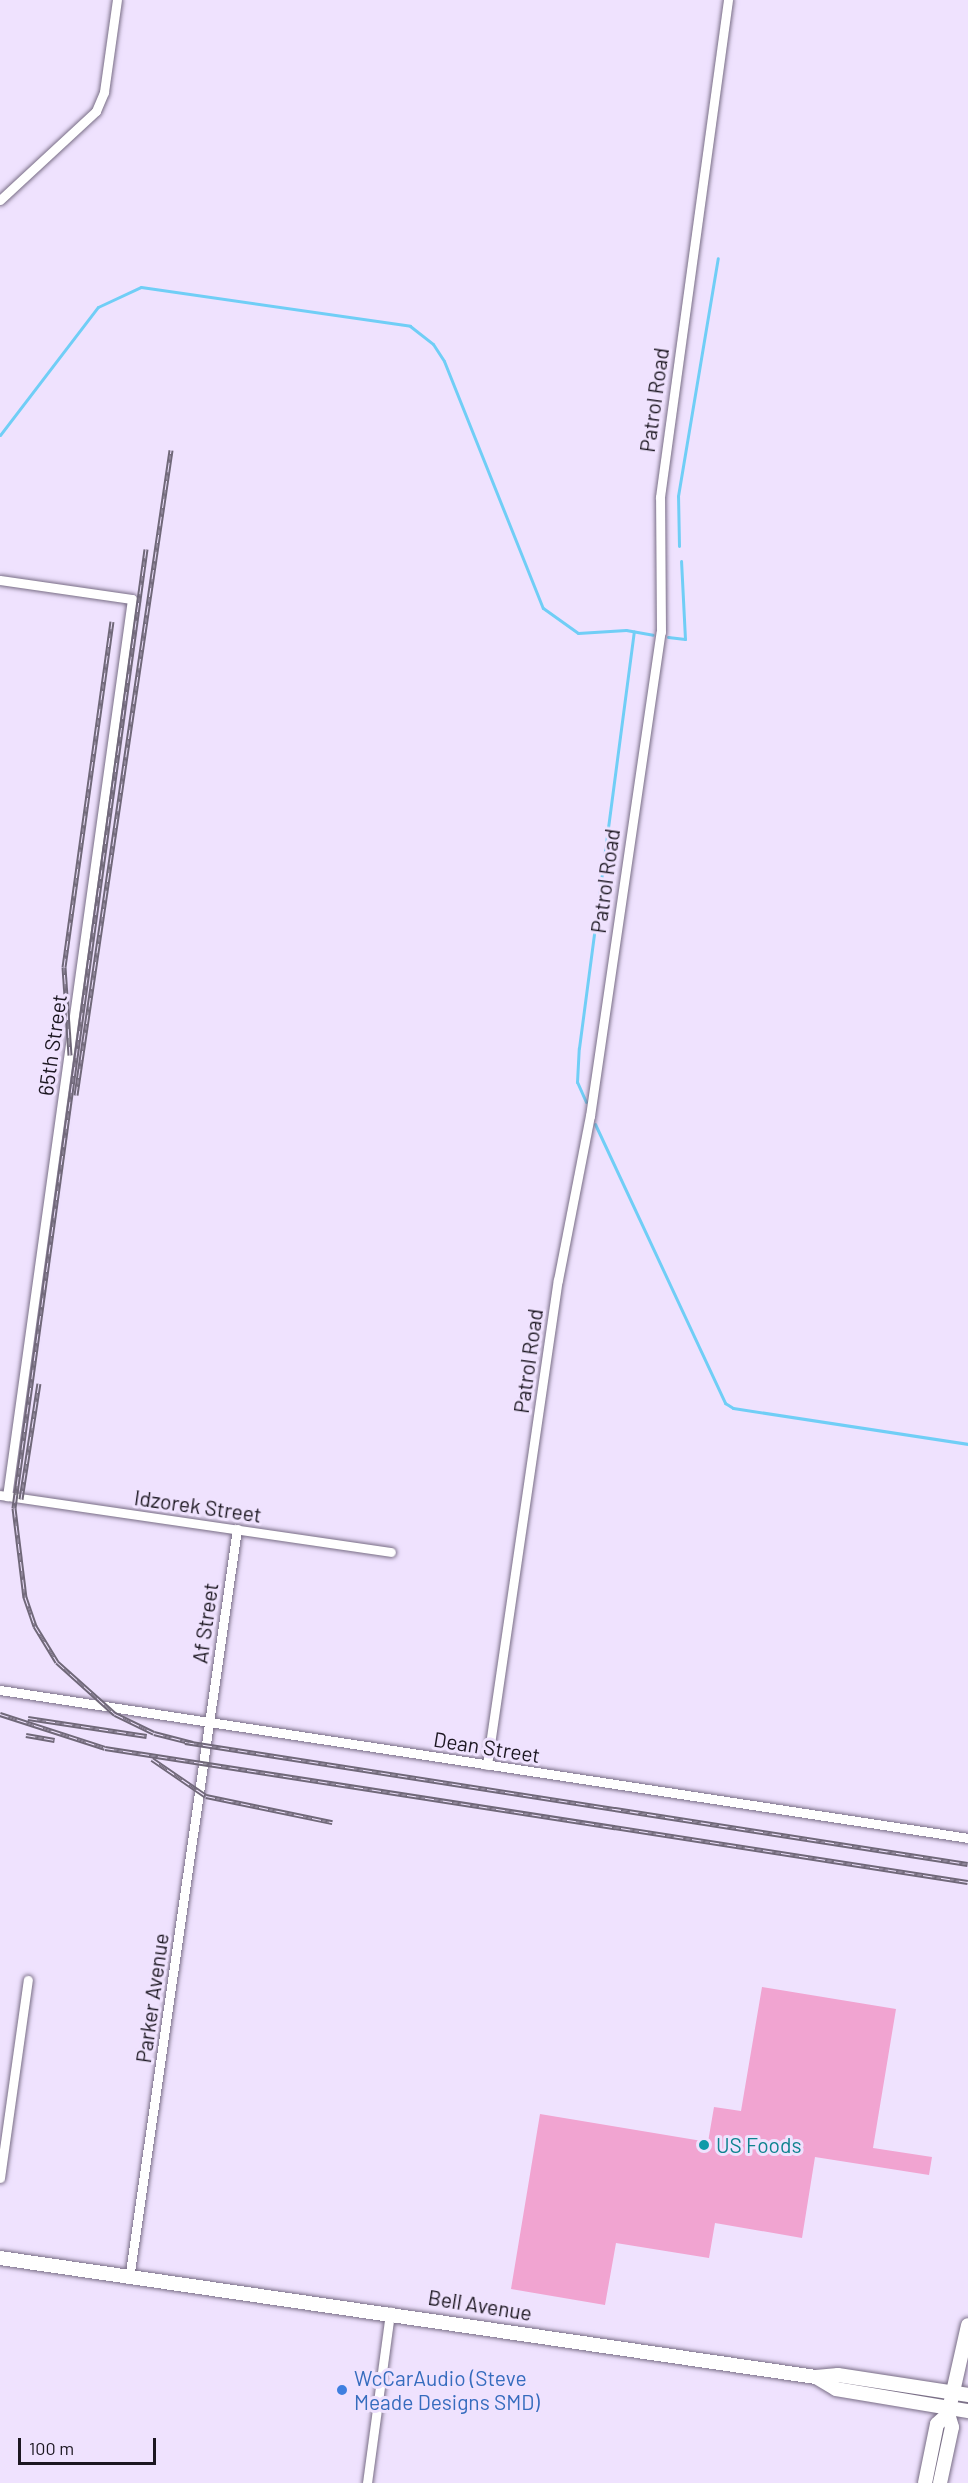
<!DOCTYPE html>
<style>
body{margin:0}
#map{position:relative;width:968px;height:2483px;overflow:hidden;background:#efe2fe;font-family:Barlow,sans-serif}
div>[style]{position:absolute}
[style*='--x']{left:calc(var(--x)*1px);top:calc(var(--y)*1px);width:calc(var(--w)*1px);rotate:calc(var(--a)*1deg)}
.stream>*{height:3px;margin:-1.5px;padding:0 1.5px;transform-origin:1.5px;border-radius:1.5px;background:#70cef6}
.building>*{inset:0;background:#f1a4d1}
.roads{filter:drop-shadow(0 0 2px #786d85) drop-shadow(0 0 2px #786d85)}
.street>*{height:9px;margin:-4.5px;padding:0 4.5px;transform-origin:4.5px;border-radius:4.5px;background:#fff}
.secondary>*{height:14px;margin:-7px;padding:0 7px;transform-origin:7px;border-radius:7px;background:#fff}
.rail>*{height:5px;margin-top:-2.5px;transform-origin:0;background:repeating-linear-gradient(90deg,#efe2fe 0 9px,#706879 0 18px);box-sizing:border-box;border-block:2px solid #706879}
.dots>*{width:16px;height:16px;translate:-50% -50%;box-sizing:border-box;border:3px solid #efe2fe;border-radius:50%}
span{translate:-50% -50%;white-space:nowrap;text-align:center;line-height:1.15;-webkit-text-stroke:6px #efe2fe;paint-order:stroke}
.street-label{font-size:21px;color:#1c1721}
.culture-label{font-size:21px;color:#0d838f}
.left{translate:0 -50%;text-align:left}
.shop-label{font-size:21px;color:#366cbe}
.scale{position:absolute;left:18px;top:2438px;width:138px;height:27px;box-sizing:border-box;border:3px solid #1c1721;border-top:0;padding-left:8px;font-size:18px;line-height:21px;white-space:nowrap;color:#1c1721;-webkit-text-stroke:4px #efe2fe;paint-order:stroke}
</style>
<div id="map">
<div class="stream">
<i style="--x:0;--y:435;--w:161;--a:-52.6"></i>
<i style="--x:98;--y:307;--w:47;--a:-24.9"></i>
<i style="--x:141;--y:287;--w:272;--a:8.2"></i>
<i style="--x:410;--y:326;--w:29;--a:38"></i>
<i style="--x:433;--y:344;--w:20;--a:57"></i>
<i style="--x:444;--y:361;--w:266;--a:68.2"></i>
<i style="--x:543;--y:608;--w:43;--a:35.5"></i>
<i style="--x:578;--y:633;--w:48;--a:-3.6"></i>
<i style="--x:626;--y:630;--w:27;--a:10"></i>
<i style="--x:679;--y:546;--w:50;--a:-91.1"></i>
<i style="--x:678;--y:496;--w:241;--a:-80.5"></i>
<i style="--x:668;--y:637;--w:17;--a:7"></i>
<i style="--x:685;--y:639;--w:78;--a:-92.9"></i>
<i style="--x:586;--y:1102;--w:22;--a:-114"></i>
<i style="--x:577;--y:1082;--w:34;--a:-87"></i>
<i style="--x:579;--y:1048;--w:420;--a:-82.5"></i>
<i style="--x:595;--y:1124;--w:308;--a:65"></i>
<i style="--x:725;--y:1403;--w:9;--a:32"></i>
<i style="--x:733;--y:1408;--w:238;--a:8.7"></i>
</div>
<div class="building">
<i style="clip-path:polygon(762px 1987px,896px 2009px,873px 2148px,932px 2157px,929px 2175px,815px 2157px,802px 2238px,715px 2223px,709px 2258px,616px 2243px,605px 2305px,511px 2289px,540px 2114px,708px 2142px,714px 2107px,741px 2111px)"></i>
</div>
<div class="roads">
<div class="street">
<i style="--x:0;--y:200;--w:131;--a:-42.8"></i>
<i style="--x:96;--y:111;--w:21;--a:-67"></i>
<i style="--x:104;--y:92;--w:93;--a:-82"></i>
<i style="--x:0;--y:580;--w:133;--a:8.2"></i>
<i style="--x:132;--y:599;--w:906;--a:97.93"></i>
<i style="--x:0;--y:1495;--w:395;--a:8.3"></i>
<i style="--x:0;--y:1690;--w:979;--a:8.69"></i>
<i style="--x:487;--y:1765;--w:490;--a:-81.7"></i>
<i style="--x:558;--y:1280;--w:167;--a:-79"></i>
<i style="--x:590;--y:1116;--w:489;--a:-81.7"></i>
<i style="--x:661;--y:632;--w:135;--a:-90.4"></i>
<i style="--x:660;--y:497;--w:502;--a:-82.21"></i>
<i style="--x:0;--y:2178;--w:200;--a:-82"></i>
<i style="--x:129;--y:2279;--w:758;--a:-81.81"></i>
<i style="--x:367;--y:2483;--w:173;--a:-82.3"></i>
</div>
<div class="secondary">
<i style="--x:0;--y:2258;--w:825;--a:8.3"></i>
<i style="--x:816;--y:2377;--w:23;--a:31"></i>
<i style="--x:836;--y:2389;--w:134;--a:9.5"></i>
<i style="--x:816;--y:2377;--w:22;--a:-5"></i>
<i style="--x:838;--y:2375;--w:132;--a:8.7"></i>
<i style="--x:925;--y:2483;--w:60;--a:-78.5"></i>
<i style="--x:937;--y:2424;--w:15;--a:-42"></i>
<i style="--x:940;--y:2483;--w:57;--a:-77.9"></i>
<i style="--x:952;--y:2427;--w:14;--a:-107"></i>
<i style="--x:948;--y:2414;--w:91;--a:-77.3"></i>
</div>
</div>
<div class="rail">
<i style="--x:146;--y:549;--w:968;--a:97.84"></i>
<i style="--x:14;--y:1508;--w:90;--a:83"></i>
<i style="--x:25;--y:1597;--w:31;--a:71"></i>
<i style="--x:35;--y:1626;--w:42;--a:58.6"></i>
<i style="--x:57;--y:1662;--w:78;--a:41.9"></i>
<i style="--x:115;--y:1714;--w:43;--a:26"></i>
<i style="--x:154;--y:1733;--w:40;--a:14.4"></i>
<i style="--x:70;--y:1055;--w:88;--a:-93.9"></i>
<i style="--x:64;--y:967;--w:349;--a:-82.1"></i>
<i style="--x:76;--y:1095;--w:652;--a:-81.62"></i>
<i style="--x:21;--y:1499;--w:117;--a:-81.2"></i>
<i style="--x:0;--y:1714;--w:110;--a:17.9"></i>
<i style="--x:105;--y:1748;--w:873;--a:8.83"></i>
<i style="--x:28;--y:1718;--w:120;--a:8.6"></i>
<i style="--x:26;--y:1735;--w:29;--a:10"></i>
<i style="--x:185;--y:1742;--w:792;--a:8.86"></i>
<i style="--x:152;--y:1759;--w:65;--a:34.4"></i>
<i style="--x:206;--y:1796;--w:129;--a:11.7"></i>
</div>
<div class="dots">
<i style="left:704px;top:2145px;background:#0f9aa8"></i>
<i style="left:342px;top:2390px;background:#3f7fe0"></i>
</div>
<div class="street-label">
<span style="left:654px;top:400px;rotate:-82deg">Patrol Road</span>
<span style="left:605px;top:881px;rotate:-82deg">Patrol Road</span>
<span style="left:52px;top:1045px;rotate:-82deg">65th Street</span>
<span style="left:528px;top:1361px;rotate:-82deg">Patrol Road</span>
<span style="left:198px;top:1506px;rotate:8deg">Idzorek Street</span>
<span style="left:205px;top:1623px;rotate:-82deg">Af Street</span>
<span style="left:487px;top:1747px;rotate:9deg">Dean Street</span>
<span style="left:152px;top:1998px;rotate:-82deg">Parker Avenue</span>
<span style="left:480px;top:2305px;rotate:9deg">Bell Avenue</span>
</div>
<div class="culture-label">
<span class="left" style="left:716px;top:2145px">US Foods</span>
</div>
<div class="shop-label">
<span class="left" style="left:354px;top:2390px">WcCarAudio (Steve<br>Meade Designs SMD)</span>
</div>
<div class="scale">100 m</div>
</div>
